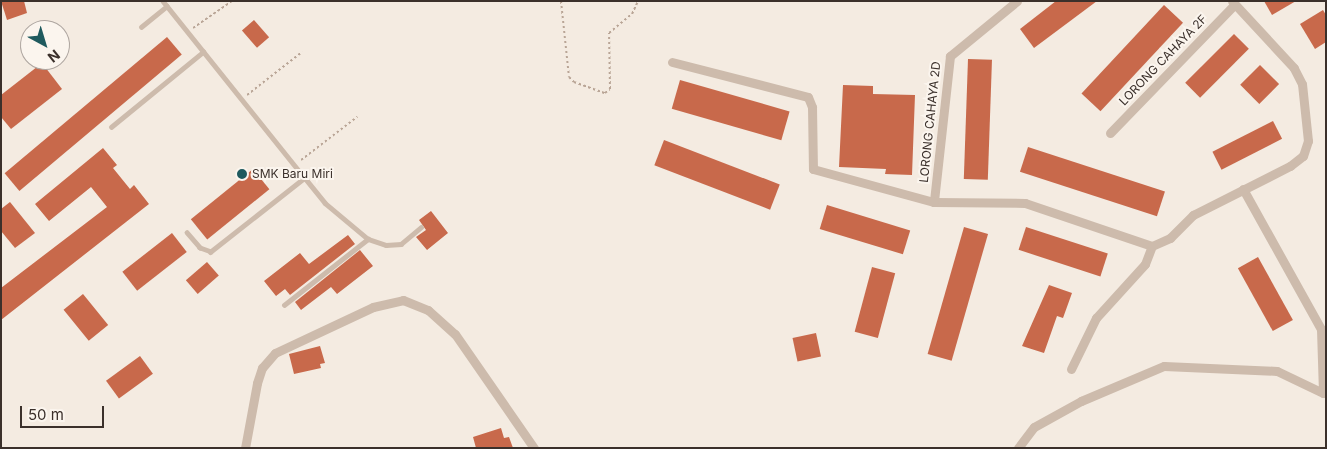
<!DOCTYPE html>
<style>
body{margin:0}
#map{position:relative;width:1327px;height:449px;overflow:hidden;background:#f4ebe1;font-family:Inter,sans-serif}
div>[style]{position:absolute}
[style*='--x']{left:calc(var(--x)*1px);top:calc(var(--y)*1px);width:calc(var(--w)*1px);rotate:calc(var(--a)*1deg)}
.building>*{inset:0;background:#c8694b;transform-origin:0 0}
.path>*{height:2px;margin-top:-1px;transform-origin:0;background:repeating-linear-gradient(90deg,#b9a596 0 2.5px,transparent 0 5px)}
.lane>*{height:4.5px;margin:-2.25px;padding:0 2.25px;transform-origin:2.25px;border-radius:2.25px;background:#cdbbac}
.street>*{height:9px;margin:-4.5px;padding:0 4.5px;transform-origin:4.5px;border-radius:4.5px;background:#cdbbac}
.dots>*{width:14px;height:14px;translate:-50% -50%;box-sizing:border-box;border:2px solid #fbf5ee;border-radius:50%}
span{translate:-50% -50%;white-space:nowrap;text-align:center;line-height:1.15;-webkit-text-stroke:4px #fbf5ee;paint-order:stroke}
.street-label{font-size:12px;color:#3b302b}
.poi-label{font-size:12px;color:#3b302b}
.left{translate:0 -50%;text-align:left}
.frame{position:absolute;inset:0;border:2px solid #3b302b;pointer-events:none}
.north{position:absolute;left:20px;top:20px;width:50px;height:50px;box-sizing:border-box;background:#fbf5ee;border:1px solid #aea6a0;border-radius:50%;rotate:141deg;font-size:14px;font-weight:700;line-height:20px;text-align:center;color:#3b302b}
.north::after{content:'';display:block;margin:auto;width:18px;height:22px;background:#1f5a5e;clip-path:polygon(50% 0,100% 100%,50% 72%,0 100%)}
.scale{position:absolute;left:20px;top:406px;width:84px;height:22px;box-sizing:border-box;border:2px solid #3b302b;border-top:0;padding-left:6px;font-size:15px;line-height:18px;white-space:nowrap;color:#3b302b;-webkit-text-stroke:4px #fbf5ee;paint-order:stroke}
</style>
<div id="map">
<div class="building">
<i style="clip-path:polygon(1px 1px,24px 1px,27px 13px,7px 20px)"></i>
<i style="clip-path:polygon(1056px 1px,1097px 1px,1034px 48px,1020px 29px)"></i>
<i style="clip-path:polygon(1264px 1px,1296px 1px,1272px 15px)"></i>
<i style="left:1164px;top:5px;width:26px;height:121px;rotate:43deg"></i>
<i style="clip-path:polygon(1323px 10px,1326px 15px,1326px 42px,1315px 49px,1300px 24px)"></i>
<i style="left:254px;top:20px;width:23px;height:16px;rotate:49deg"></i>
<i style="left:1234px;top:34px;width:21px;height:69px;rotate:45deg"></i>
<i style="left:167px;top:37px;width:23px;height:212px;rotate:50deg"></i>
<i style="left:968px;top:59px;width:24px;height:120px;rotate:2deg"></i>
<i style="clip-path:polygon(42px 63px,62px 89px,11px 129px,1px 117px,1px 95px)"></i>
<i style="left:1260px;top:65px;width:27px;height:28px;rotate:45deg"></i>
<i style="left:680px;top:80px;width:114px;height:30px;rotate:16deg"></i>
<i style="clip-path:polygon(843px 85px,873px 86px,873px 94px,915px 95px,912px 175px,885px 174px,886px 169px,839px 167px)"></i>
<i style="left:1273px;top:121px;width:20px;height:68px;rotate:63deg"></i>
<i style="left:664px;top:140px;width:124px;height:27px;rotate:21deg"></i>
<i style="left:1028px;top:147px;width:144px;height:26px;rotate:18deg"></i>
<i style="clip-path:polygon(103px 148px,117px 165px,113px 168px,130px 189px,134px 185px,149px 204px,1px 320px,1px 288px,107px 207px,91px 187px,49px 221px,35px 204px)"></i>
<i style="left:253px;top:169px;width:26px;height:80px;rotate:51deg"></i>
<i style="clip-path:polygon(10px 202px,35px 233px,15px 248px,1px 231px,1px 209px)"></i>
<i style="left:827px;top:205px;width:87px;height:25px;rotate:17deg"></i>
<i style="clip-path:polygon(431px 211px,448px 233px,427px 250px,416px 237px,426px 230px,419px 220px)"></i>
<i style="left:964px;top:227px;width:25px;height:132px;rotate:16deg"></i>
<i style="left:1026px;top:227px;width:86px;height:24px;rotate:18deg"></i>
<i style="left:172px;top:233px;width:24px;height:63px;rotate:52deg"></i>
<i style="clip-path:polygon(348px 235px,355px 244px,290px 295px,285px 289px,276px 296px,264px 281px,300px 253px,309px 264px)"></i>
<i style="clip-path:polygon(360px 250px,373px 266px,337px 294px,331px 287px,301px 310px,295px 302px)"></i>
<i style="left:1258px;top:257px;width:72px;height:23px;rotate:61deg"></i>
<i style="left:207px;top:262px;width:18px;height:28px;rotate:49deg"></i>
<i style="left:872px;top:267px;width:24px;height:67px;rotate:15deg"></i>
<i style="clip-path:polygon(1049px 285px,1072px 293px,1063px 318px,1057px 316px,1044px 353px,1022px 346px)"></i>
<i style="left:83px;top:294px;width:40px;height:25px;rotate:51deg"></i>
<i style="left:816px;top:333px;width:24px;height:24px;rotate:78deg"></i>
<i style="clip-path:polygon(320px 346px,325px 363px,320px 364px,321px 368px,294px 374px,289px 354px)"></i>
<i style="left:140px;top:356px;width:22px;height:42px;rotate:54deg"></i>
<i style="clip-path:polygon(501px 428px,504px 438px,509px 437px,513px 448px,476px 448px,473px 437px)"></i>
</div>
<div class="path">
<i style="--x:561;--y:1;--w:76;--a:84"></i>
<i style="--x:569;--y:77;--w:7;--a:45"></i>
<i style="--x:574;--y:82;--w:33;--a:20"></i>
<i style="--x:605;--y:93;--w:6;--a:-39"></i>
<i style="--x:610;--y:89;--w:56;--a:-91"></i>
<i style="--x:609;--y:33;--w:30;--a:-40"></i>
<i style="--x:632;--y:14;--w:14;--a:-65"></i>
<i style="--x:193;--y:28;--w:47;--a:-34.7"></i>
<i style="--x:247;--y:95;--w:70;--a:-38"></i>
<i style="--x:301;--y:160;--w:71;--a:-37.5"></i>
</div>
<div class="lane">
<i style="--x:163;--y:1;--w:227;--a:51.3"></i>
<i style="--x:305;--y:178;--w:120;--a:141.8"></i>
<i style="--x:211;--y:252;--w:12;--a:-160"></i>
<i style="--x:200;--y:248;--w:20;--a:-131"></i>
<i style="--x:141;--y:27;--w:33;--a:-39"></i>
<i style="--x:111;--y:127;--w:119;--a:-39.2"></i>
<i style="--x:305;--y:178;--w:32;--a:51"></i>
<i style="--x:325;--y:203;--w:56;--a:39.9"></i>
<i style="--x:368;--y:239;--w:19;--a:18"></i>
<i style="--x:386;--y:245;--w:15;--a:-4"></i>
<i style="--x:401;--y:244;--w:26;--a:-40"></i>
<i style="--x:284;--y:305;--w:107;--a:-38.2"></i>
</div>
<div class="street">
<i style="--x:1017;--y:1;--w:87;--a:140.6"></i>
<i style="--x:950;--y:56;--w:147;--a:96.3"></i>
<i style="--x:934;--y:202;--w:91;--a:0.6"></i>
<i style="--x:1025;--y:203;--w:134;--a:18.7"></i>
<i style="--x:672;--y:62;--w:140;--a:14.4"></i>
<i style="--x:808;--y:97;--w:11;--a:68"></i>
<i style="--x:812;--y:107;--w:62;--a:89.1"></i>
<i style="--x:813;--y:169;--w:125;--a:15.3"></i>
<i style="--x:1110;--y:133;--w:178;--a:-45.9"></i>
<i style="--x:1243;--y:189;--w:160;--a:60.9"></i>
<i style="--x:1321;--y:329;--w:64;--a:88.2"></i>
<i style="--x:1071;--y:369;--w:57;--a:-63.9"></i>
<i style="--x:1096;--y:318;--w:73;--a:-47.8"></i>
<i style="--x:1145;--y:264;--w:19;--a:-69"></i>
<i style="--x:1152;--y:246;--w:20;--a:-24"></i>
<i style="--x:1170;--y:238;--w:33;--a:-45"></i>
<i style="--x:1193;--y:215;--w:109;--a:-26.8"></i>
<i style="--x:1290;--y:166;--w:16;--a:-38"></i>
<i style="--x:1303;--y:156;--w:16;--a:-72"></i>
<i style="--x:1308;--y:141;--w:57;--a:-96"></i>
<i style="--x:1302;--y:84;--w:18;--a:-117"></i>
<i style="--x:1294;--y:68;--w:91;--a:-132.8"></i>
<i style="--x:245;--y:448;--w:66;--a:-79.5"></i>
<i style="--x:257;--y:383;--w:16;--a:-72"></i>
<i style="--x:262;--y:368;--w:20;--a:-49"></i>
<i style="--x:275;--y:353;--w:108;--a:-25.1"></i>
<i style="--x:373;--y:307;--w:31;--a:-13"></i>
<i style="--x:403;--y:300;--w:27;--a:22"></i>
<i style="--x:428;--y:310;--w:36;--a:42"></i>
<i style="--x:455;--y:334;--w:139;--a:55.3"></i>
<i style="--x:1018;--y:448;--w:26;--a:-53"></i>
<i style="--x:1034;--y:427;--w:54;--a:-29"></i>
<i style="--x:1081;--y:401;--w:90;--a:-22.9"></i>
<i style="--x:1164;--y:366;--w:113;--a:2.5"></i>
<i style="--x:1277;--y:371;--w:51;--a:25.6"></i>
</div>
<div class="dots">
<i style="left:242px;top:174px;background:#1f5a5e"></i>
</div>
<div class="street-label">
<span style="left:1163px;top:60px;rotate:-46deg">LORONG CAHAYA 2F</span>
<span style="left:930px;top:122px;rotate:-84deg">LORONG CAHAYA 2D</span>
</div>
<div class="poi-label">
<span class="left" style="left:252px;top:174px">SMK Baru Miri</span>
</div>
<div class="frame"></div>
<div class="north">N</div>
<div class="scale">50 m</div>
</div>
